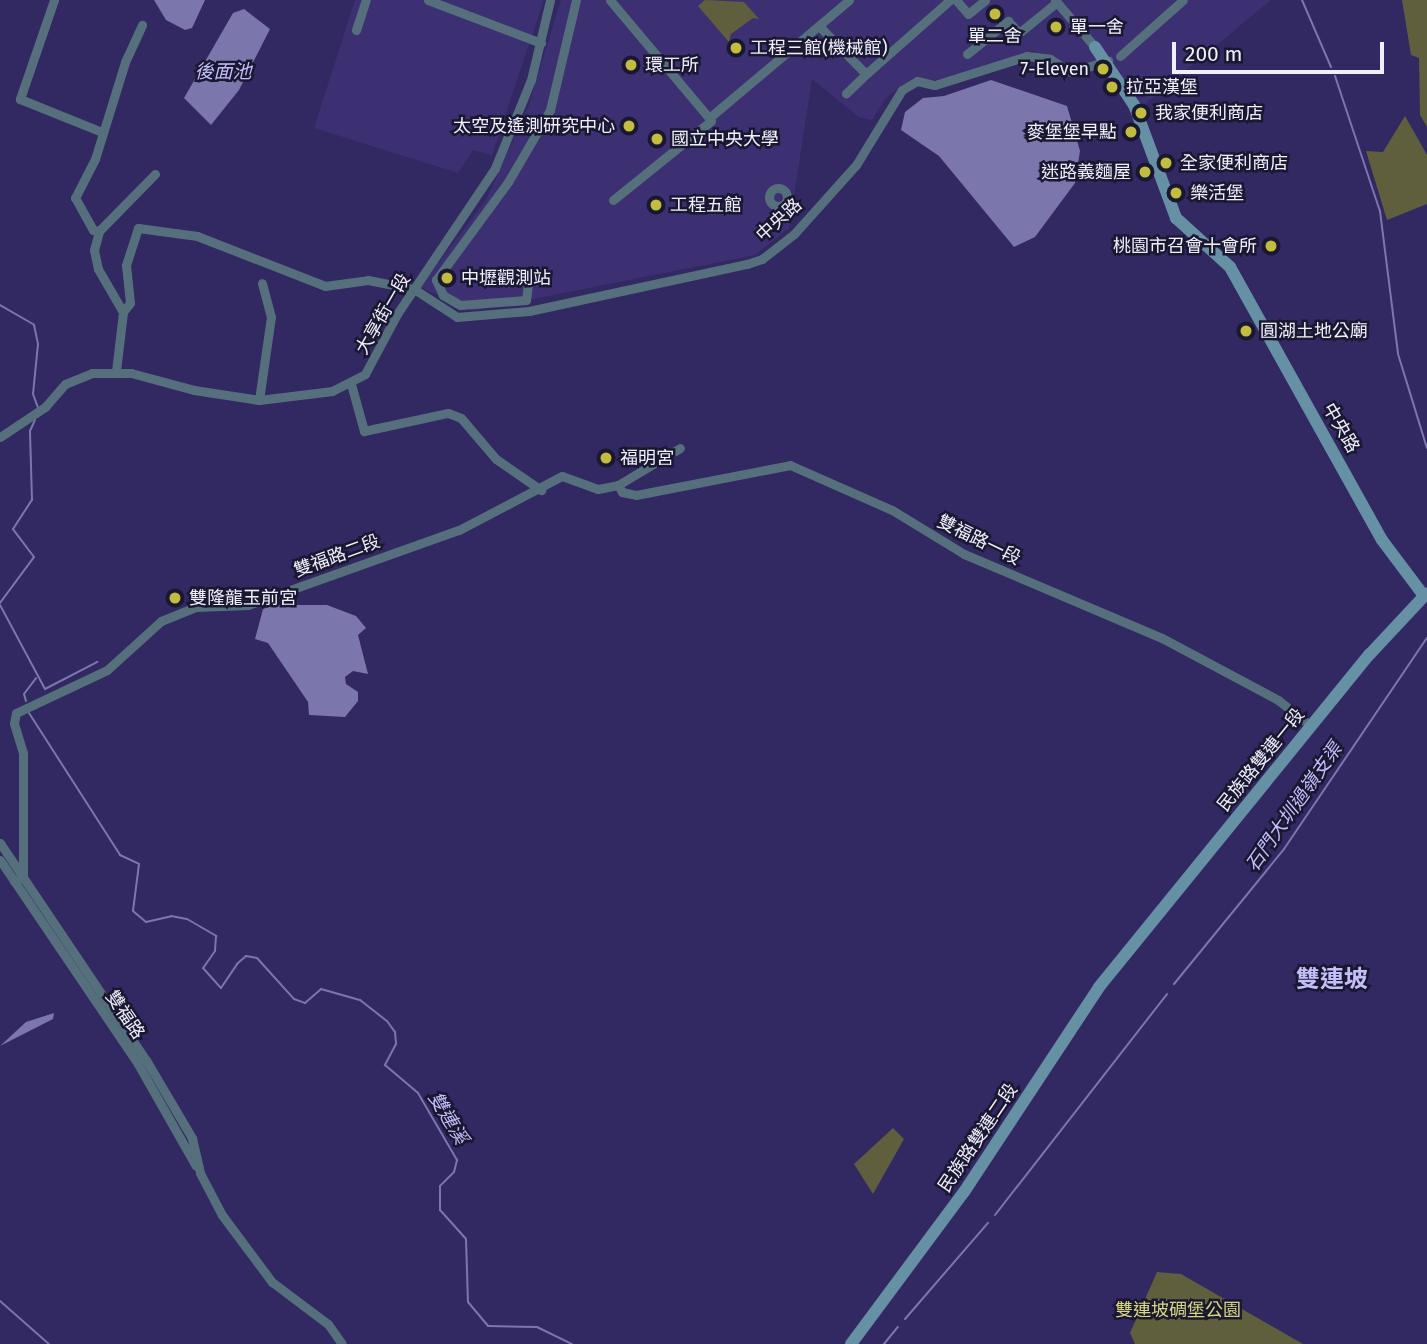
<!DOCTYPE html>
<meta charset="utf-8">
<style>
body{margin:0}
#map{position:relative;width:1427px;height:1344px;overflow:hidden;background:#322862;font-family:"Fira Sans","Noto Sans TC",sans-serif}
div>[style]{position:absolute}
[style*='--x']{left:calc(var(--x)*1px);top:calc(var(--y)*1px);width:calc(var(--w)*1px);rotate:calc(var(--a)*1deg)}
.built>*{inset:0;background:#3c3072}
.green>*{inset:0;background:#5f5f3e}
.water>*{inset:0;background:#7b76ac}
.stream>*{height:2px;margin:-1px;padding:0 1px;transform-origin:1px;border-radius:1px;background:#7b76ac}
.street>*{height:9px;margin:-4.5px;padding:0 4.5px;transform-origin:4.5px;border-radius:4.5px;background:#55707c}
.street>.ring{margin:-4.5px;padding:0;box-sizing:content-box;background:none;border:9px solid #55707c;border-radius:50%}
.secondary>*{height:12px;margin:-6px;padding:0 6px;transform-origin:6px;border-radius:6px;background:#6691a5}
.dots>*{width:19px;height:19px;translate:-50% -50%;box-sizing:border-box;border:4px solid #1a1731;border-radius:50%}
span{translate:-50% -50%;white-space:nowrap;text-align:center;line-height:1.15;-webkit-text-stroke:5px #1a1731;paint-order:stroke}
.poi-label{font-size:18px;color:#f0effe}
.left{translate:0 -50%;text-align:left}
.right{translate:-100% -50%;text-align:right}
.street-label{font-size:18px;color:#f0effe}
.park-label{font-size:18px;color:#d8d67e}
.water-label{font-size:19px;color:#c2befd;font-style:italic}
.district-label{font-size:24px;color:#c2bef7;font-weight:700}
.scale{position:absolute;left:1172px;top:42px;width:212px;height:32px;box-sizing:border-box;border:4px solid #f0effe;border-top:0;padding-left:9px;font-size:21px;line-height:24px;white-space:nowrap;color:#f0effe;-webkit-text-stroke:5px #1a1731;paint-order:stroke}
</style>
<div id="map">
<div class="built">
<i style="clip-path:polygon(355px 0,544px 0,492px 155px,473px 150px,458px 173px,314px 128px)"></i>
<i style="clip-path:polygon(561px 0,1271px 0,1138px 110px,1107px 56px,1079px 70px,1032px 51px,957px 77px,904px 84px,885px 99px,872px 120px,859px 117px,812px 79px,789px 228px,755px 255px,473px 311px,420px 287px,486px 200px,529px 105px)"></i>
</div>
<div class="green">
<i style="clip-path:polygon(705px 0,744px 2px,759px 19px,753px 18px,731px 34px,729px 42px,698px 6px)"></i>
<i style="clip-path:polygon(1402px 0,1427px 0,1427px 127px,1420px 115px,1419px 58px,1411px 55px)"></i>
<i style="clip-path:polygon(1405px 116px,1427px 155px,1427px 204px,1387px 220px,1366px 151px,1383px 152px)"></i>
<i style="clip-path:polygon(893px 1128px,904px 1139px,873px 1194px,854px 1164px)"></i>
<i style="clip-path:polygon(1157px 1272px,1181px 1274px,1303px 1344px,1135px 1344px,1130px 1333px)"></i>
</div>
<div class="water">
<i style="clip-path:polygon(154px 0,205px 0,192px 28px,185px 30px,166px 20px)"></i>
<i style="clip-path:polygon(244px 9px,270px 29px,239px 90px,211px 125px,184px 98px,233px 13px)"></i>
<i style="clip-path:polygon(991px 80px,1067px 106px,1080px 151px,1075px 183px,1035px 237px,1014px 247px,939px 156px,901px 130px,905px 112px,923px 98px,944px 96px)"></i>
<i style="clip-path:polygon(274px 605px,327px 605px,356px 616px,366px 628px,358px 635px,368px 674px,353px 671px,345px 677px,346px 684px,358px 692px,358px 701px,345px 717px,309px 715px,308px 702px,268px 643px,255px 639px,263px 609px)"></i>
<i style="clip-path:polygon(54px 1013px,53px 1019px,0 1046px,26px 1022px)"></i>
</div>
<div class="stream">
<i style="--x:1302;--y:0;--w:73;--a:66.6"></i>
<i style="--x:1335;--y:76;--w:142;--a:71.6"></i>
<i style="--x:1380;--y:211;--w:144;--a:82.8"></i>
<i style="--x:1398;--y:354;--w:98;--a:72.9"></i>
<i style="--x:0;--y:305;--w:39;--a:30"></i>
<i style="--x:34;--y:325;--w:19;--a:78"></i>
<i style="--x:38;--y:344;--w:50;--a:95.7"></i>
<i style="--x:33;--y:394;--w:15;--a:70"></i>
<i style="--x:0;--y:603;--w:57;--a:-53.5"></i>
<i style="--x:34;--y:557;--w:35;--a:-127"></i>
<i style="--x:13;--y:529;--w:35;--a:-57"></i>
<i style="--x:32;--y:500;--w:69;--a:-91.7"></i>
<i style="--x:30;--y:431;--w:12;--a:-66"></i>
<i style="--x:0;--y:605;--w:95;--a:61.8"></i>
<i style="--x:45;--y:689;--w:59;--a:-27.4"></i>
<i style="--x:26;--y:701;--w:7;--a:-106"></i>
<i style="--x:24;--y:694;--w:20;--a:-53"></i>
<i style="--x:29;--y:713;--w:169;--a:57.3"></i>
<i style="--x:120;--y:855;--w:21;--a:25"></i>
<i style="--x:139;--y:864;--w:47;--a:97.3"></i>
<i style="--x:133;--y:911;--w:17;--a:40"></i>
<i style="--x:146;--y:922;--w:26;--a:-13"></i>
<i style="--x:171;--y:916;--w:16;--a:11"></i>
<i style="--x:187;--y:919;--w:34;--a:30"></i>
<i style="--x:216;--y:936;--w:15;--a:94"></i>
<i style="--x:215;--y:951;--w:21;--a:125"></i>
<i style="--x:203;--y:968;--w:27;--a:48"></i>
<i style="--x:221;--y:988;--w:30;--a:-56"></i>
<i style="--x:238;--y:963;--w:11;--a:-41"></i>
<i style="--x:246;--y:956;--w:11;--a:10"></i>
<i style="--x:257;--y:958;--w:55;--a:47.9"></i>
<i style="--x:294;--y:999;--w:12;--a:20"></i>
<i style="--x:305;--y:1003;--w:21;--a:-41"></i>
<i style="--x:321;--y:989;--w:41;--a:15.8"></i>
<i style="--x:360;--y:1000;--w:34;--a:38"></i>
<i style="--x:387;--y:1021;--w:14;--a:54"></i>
<i style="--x:395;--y:1032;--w:12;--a:85"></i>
<i style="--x:396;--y:1044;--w:24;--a:118"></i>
<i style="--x:385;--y:1065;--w:43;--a:40.3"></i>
<i style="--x:418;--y:1093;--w:78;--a:59.8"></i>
<i style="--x:457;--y:1160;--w:12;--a:104"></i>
<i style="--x:454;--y:1172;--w:20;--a:135"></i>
<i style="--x:440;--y:1186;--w:24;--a:90"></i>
<i style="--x:440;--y:1210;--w:39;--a:48"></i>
<i style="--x:466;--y:1239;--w:63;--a:88.2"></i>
<i style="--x:468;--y:1302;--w:31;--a:50"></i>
<i style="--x:488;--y:1326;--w:49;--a:1.2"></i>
<i style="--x:537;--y:1327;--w:39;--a:26"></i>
<i style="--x:1174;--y:984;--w:174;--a:-50.8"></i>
<i style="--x:1284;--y:849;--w:255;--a:-55.9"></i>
<i style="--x:995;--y:1215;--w:280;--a:-52.1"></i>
<i style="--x:0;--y:1301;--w:65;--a:41.3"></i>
<i style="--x:905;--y:1319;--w:127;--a:-49.2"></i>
<i style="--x:884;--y:1344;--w:22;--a:-51"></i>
</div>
<div class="street">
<i style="--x:54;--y:0;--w:105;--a:109"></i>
<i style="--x:20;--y:99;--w:88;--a:21.9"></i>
<i style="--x:428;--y:0;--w:121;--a:20.8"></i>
<i style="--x:610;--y:0;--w:154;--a:50"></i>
<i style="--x:709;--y:118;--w:183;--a:-40.1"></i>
<i style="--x:956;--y:0;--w:18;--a:49"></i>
<i style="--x:968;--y:14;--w:22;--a:-39"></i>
<i style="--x:1055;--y:0;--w:62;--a:49.6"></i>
<i style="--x:819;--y:26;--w:67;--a:45.6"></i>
<i style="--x:866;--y:74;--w:28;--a:136"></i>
<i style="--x:356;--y:30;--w:32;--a:-72"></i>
<i style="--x:967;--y:54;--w:53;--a:-38.8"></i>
<i style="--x:1008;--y:21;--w:16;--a:47"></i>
<i style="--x:1019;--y:33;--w:49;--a:-39.2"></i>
<i style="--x:1120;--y:56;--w:84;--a:-41.6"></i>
<i style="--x:866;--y:74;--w:112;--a:-41.4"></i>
<i class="ring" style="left:769px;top:188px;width:9px;height:9px"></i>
<i style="--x:613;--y:200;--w:126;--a:-38.9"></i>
<i style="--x:99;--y:231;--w:6;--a:-171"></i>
<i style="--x:93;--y:230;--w:37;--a:-119"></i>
<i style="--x:75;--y:198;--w:44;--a:-62.9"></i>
<i style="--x:95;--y:159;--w:102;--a:-72.8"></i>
<i style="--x:125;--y:62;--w:41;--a:-65.3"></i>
<i style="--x:528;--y:284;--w:16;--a:97"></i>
<i style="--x:526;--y:300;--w:66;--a:175.7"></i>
<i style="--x:460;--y:305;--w:20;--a:-150"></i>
<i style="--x:443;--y:295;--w:17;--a:-115"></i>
<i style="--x:436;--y:280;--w:122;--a:-53.7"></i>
<i style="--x:508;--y:182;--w:83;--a:-59.7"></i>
<i style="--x:550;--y:110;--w:113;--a:-76.7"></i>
<i style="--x:123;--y:312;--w:11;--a:-52"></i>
<i style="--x:130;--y:303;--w:38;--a:-96"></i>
<i style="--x:126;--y:265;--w:39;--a:-72"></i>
<i style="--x:138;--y:228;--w:60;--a:7.7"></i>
<i style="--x:197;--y:236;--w:137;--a:21.3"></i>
<i style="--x:325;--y:286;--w:43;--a:-7.9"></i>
<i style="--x:368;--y:280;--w:47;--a:11.1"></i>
<i style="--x:414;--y:289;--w:51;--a:33.1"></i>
<i style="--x:457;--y:317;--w:72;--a:-4.8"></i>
<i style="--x:529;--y:311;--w:223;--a:-12.2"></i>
<i style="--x:747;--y:264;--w:16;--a:-18"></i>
<i style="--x:762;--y:259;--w:41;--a:-38"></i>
<i style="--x:794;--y:234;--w:93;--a:-48.1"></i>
<i style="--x:856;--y:165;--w:88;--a:-58.5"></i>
<i style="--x:902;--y:90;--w:17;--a:-31"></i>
<i style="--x:917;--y:81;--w:18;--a:13"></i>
<i style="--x:935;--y:85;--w:96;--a:-17.5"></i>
<i style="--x:1027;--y:56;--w:23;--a:7"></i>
<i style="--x:1050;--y:59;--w:25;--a:32"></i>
<i style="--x:1071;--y:72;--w:39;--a:-17"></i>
<i style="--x:116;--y:371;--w:59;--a:-83.2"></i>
<i style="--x:123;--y:312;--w:50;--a:-120.2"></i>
<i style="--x:98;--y:269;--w:19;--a:-102"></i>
<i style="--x:94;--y:250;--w:20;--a:-75"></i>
<i style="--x:99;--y:231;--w:80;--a:-45.5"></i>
<i style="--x:351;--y:384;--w:49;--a:74.5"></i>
<i style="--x:364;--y:431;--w:86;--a:-12.1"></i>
<i style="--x:448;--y:413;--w:14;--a:21"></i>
<i style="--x:461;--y:418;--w:54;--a:49.5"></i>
<i style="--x:496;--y:459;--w:55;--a:34.6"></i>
<i style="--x:259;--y:400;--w:84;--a:-81.8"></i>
<i style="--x:271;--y:317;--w:35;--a:-105"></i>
<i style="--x:0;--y:437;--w:54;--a:-33.7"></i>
<i style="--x:45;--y:407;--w:30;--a:-49"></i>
<i style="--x:65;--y:384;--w:29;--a:-22"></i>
<i style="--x:92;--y:373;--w:39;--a:0"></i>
<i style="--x:131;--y:373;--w:65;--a:15.1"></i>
<i style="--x:194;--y:390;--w:66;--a:8.7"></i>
<i style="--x:259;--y:400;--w:74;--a:-7"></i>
<i style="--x:332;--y:391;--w:37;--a:-27"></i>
<i style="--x:365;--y:374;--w:68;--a:-61.9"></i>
<i style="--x:397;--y:314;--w:176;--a:-56.1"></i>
<i style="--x:495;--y:168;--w:95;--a:-67.8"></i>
<i style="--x:531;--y:80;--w:82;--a:-76.6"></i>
<i style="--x:618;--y:485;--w:8;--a:60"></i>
<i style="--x:622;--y:492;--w:14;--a:12"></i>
<i style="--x:636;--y:495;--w:157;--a:-11"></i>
<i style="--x:790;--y:465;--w:111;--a:23.8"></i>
<i style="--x:892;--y:510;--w:84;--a:31.4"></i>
<i style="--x:964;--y:554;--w:215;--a:23"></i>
<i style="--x:1162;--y:638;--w:132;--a:28.1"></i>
<i style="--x:1278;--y:700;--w:42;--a:38.2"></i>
<i style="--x:0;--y:843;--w:262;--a:56.1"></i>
<i style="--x:146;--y:1060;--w:91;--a:59.5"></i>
<i style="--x:192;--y:1138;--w:36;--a:77"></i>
<i style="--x:200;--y:1173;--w:47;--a:62.4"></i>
<i style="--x:222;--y:1215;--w:84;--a:53.3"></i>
<i style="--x:272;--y:1282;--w:70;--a:36.9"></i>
<i style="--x:328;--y:1324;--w:24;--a:55"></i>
<i style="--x:0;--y:860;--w:246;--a:55.9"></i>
<i style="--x:138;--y:1064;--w:117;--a:60.4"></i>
<i style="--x:14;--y:881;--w:10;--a:-24"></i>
<i style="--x:23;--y:877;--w:124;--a:-90"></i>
<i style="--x:23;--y:753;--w:31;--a:-107"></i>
<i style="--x:14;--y:723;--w:10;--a:-79"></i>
<i style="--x:16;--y:713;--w:101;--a:-25.3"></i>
<i style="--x:107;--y:670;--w:73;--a:-42.2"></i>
<i style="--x:161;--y:621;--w:38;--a:-22"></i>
<i style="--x:196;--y:607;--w:52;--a:-2.2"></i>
<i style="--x:248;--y:605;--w:224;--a:-19.6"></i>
<i style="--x:459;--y:530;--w:116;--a:-27.7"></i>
<i style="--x:562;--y:476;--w:38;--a:20"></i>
<i style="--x:598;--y:489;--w:20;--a:-11"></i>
<i style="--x:618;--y:485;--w:72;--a:-30.8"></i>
</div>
<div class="secondary">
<i style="--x:1095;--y:47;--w:70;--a:56.1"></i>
<i style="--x:1134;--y:105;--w:121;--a:69.6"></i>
<i style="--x:1176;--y:218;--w:73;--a:42.2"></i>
<i style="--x:1230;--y:267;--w:312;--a:60.9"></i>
<i style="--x:1382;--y:540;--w:70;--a:53.1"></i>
<i style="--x:851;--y:1344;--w:189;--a:-53.4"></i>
<i style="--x:964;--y:1192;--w:245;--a:-56.6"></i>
<i style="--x:1099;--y:987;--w:429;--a:-50.9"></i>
<i style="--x:1370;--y:654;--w:83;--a:-46.9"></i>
</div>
<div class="dots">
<i style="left:995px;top:14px;background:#c2bd3f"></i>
<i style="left:1056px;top:27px;background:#c2bd3f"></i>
<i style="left:736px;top:48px;background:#c2bd3f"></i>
<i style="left:631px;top:65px;background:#c2bd3f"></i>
<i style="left:1103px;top:69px;background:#c2bd3f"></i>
<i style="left:1112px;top:87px;background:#c2bd3f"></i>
<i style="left:1141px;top:113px;background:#c2bd3f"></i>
<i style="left:629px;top:126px;background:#c2bd3f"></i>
<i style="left:1131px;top:132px;background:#c2bd3f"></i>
<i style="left:657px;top:139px;background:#c2bd3f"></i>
<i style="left:1166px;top:163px;background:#c2bd3f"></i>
<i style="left:1145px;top:172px;background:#c2bd3f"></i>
<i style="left:1176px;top:193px;background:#c2bd3f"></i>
<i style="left:656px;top:205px;background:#c2bd3f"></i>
<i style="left:1271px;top:246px;background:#c2bd3f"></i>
<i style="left:447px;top:278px;background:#c2bd3f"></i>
<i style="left:1246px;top:331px;background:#c2bd3f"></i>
<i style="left:606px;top:458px;background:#c2bd3f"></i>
<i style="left:175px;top:598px;background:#c2bd3f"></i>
</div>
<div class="poi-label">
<span class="left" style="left:1070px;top:27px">單一舍</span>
<span style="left:995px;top:36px">單二舍</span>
<span class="left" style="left:750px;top:48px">工程三館(機械館)</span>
<span class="left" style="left:645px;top:65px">環工所</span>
<span class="right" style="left:1089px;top:69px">7-Eleven</span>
<span class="left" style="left:1126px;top:87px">拉亞漢堡</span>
<span class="left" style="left:1155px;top:113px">我家便利商店</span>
<span class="right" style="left:615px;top:126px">太空及遙測研究中心</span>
<span class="right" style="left:1117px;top:132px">麥堡堡早點</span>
<span class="left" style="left:671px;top:139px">國立中央大學</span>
<span class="left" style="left:1180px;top:163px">全家便利商店</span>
<span class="right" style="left:1131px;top:172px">迷路義麵屋</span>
<span class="left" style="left:1190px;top:193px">樂活堡</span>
<span class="left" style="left:670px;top:205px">工程五館</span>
<span class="right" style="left:1257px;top:246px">桃園市召會十會所</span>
<span class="left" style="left:461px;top:278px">中壢觀測站</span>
<span class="left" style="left:1260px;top:331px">圓湖土地公廟</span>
<span class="left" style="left:620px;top:458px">福明宮</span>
<span class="left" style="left:189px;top:598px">雙隆龍玉前宮</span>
</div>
<div class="street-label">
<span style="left:779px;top:220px;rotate:-42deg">中央路</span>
<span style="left:383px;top:314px;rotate:-60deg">大享街一段</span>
<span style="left:1341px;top:428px;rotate:60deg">中央路</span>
<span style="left:979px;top:540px;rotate:26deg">雙福路一段</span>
<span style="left:337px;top:556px;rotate:-20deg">雙福路二段</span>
<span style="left:1261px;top:760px;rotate:-51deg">民族路雙連一段</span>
<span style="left:125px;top:1015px;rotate:56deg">雙福路</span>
<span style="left:978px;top:1138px;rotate:-56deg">民族路雙連二段</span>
</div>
<div class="park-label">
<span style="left:1178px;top:1310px">雙連坡碉堡公園</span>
</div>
<div class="water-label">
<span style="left:223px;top:72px">後面池</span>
<span style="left:1294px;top:807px;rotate:-55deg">石門大圳過嶺支渠</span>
<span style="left:448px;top:1118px;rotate:59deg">雙連溪</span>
</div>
<div class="district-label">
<span style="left:1332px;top:980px">雙連坡</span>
</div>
<div class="scale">200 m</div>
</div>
